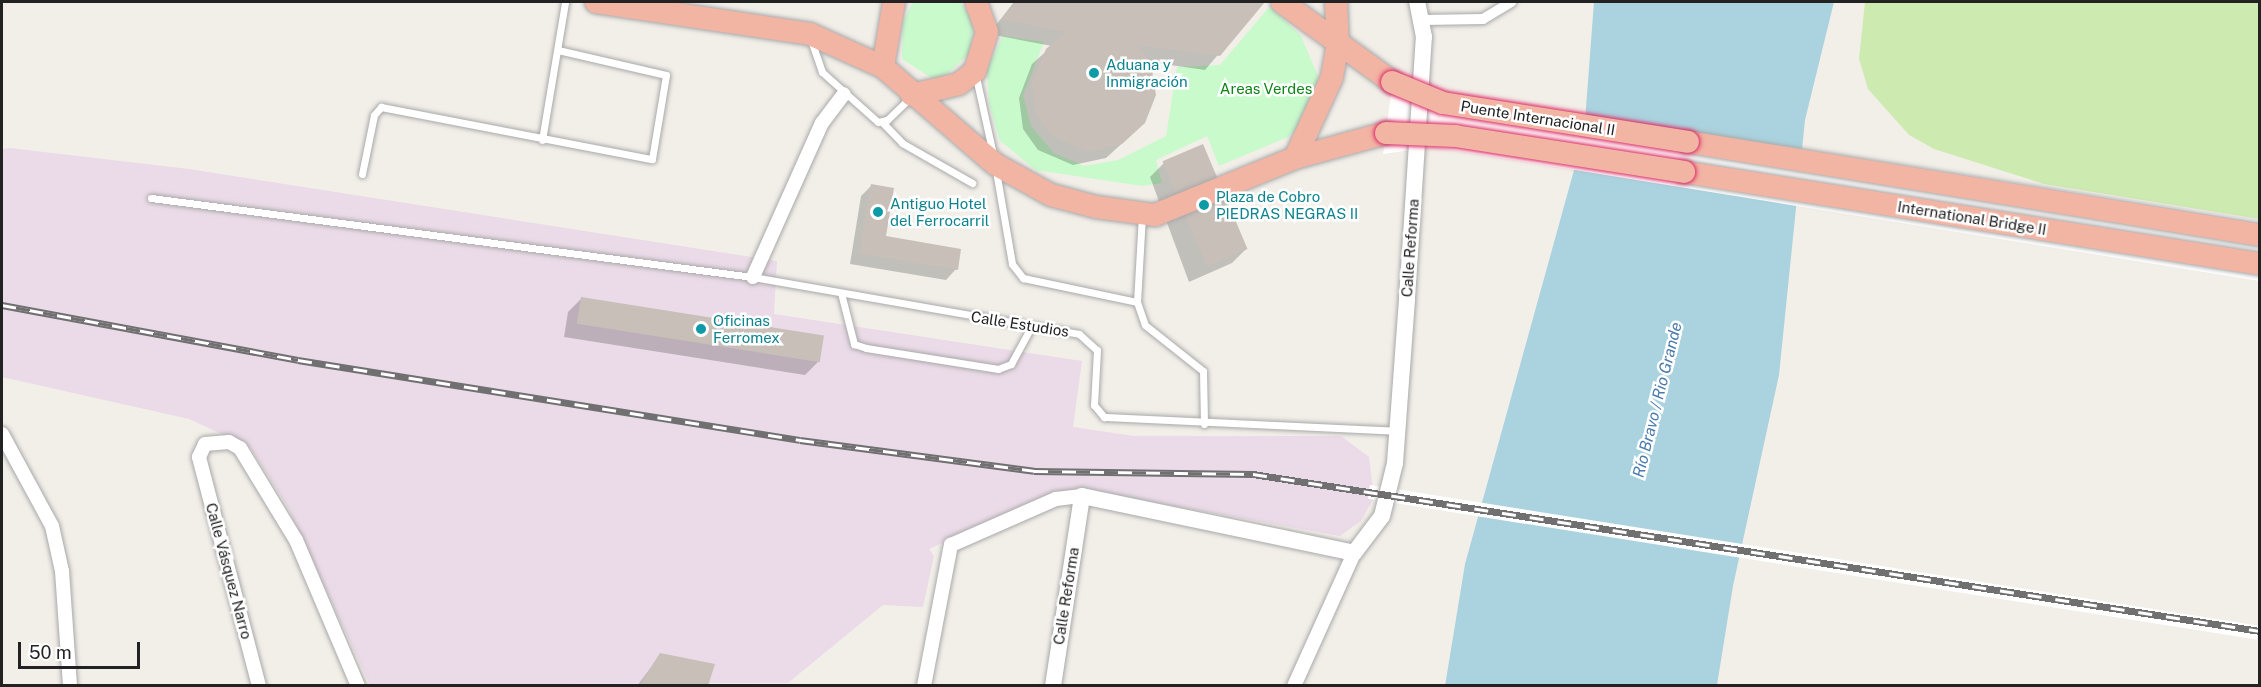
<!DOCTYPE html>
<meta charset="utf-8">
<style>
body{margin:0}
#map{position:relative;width:2261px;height:687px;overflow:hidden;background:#f2efe9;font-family:"Public Sans",sans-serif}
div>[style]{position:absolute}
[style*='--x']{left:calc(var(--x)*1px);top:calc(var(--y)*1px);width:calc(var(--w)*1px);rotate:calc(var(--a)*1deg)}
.industrial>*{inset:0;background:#ebdbe8}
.grass>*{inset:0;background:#cdebb0}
.park>*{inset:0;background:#c8facc}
.water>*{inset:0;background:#aad3df}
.pier>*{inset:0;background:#fff;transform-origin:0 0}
.shadow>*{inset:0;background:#0003}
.building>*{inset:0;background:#c7bfb8;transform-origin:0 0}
.roads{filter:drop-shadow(0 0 2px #a9a9a9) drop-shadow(0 0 2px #a9a9a9)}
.service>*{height:7px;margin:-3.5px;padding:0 3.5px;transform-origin:3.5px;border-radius:3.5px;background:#fff}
.pedestrian>*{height:10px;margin:-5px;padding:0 5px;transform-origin:5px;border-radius:5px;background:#fff}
.minor>*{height:14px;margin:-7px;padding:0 7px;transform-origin:7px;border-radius:7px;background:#fff}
.tertiary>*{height:16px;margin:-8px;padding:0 8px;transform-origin:8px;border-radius:8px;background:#fff}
.trunk>*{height:22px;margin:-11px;padding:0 11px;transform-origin:11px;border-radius:11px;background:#f2b4a3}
.rail>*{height:7px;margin-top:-3.5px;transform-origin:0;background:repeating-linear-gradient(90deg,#fff 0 14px,#707070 0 28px);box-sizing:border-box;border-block:2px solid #707070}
.bridges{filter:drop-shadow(0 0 2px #dc2a67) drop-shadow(0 0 2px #dc2a67)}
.trunk-bridge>*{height:22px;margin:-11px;padding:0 11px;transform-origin:11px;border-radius:11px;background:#f2b4a3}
.dots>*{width:16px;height:16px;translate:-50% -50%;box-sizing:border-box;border:3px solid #fff;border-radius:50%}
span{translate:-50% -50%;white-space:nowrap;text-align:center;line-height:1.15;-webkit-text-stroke:5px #fff;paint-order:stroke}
.culture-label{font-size:15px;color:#0d838f}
.left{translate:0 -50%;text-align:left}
.park-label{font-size:15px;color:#0c8416}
.street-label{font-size:15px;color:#222}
.water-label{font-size:16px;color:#4a7aab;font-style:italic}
.frame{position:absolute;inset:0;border:3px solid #222;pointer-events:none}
.scale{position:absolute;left:18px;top:642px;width:122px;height:27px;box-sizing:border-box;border:3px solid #222;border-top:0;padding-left:8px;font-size:18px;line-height:21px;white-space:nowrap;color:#222;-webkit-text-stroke:4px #fff;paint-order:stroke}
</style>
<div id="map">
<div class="industrial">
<i style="clip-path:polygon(10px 148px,189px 169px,777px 261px,774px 314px,1082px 361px,1073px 427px,1134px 436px,1341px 436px,1369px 457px,1374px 498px,1361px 521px,1340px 536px,1089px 491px,1031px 502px,929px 549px,934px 556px,923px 607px,883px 605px,788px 683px,370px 685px,289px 509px,250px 447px,189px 419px,2px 377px,2px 149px)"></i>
</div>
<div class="grass">
<i style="clip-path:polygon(1865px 2px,2259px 2px,2259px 219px,2044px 184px,1934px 149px,1909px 135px,1868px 89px,1859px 59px)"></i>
</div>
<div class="park">
<i style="clip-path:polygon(913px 2px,960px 2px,974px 21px,970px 53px,938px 82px,902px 59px,903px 22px)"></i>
<i style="clip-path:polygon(1270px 6px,1301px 36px,1318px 76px,1314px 114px,1288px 137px,1219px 166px,1207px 136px,1156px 160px,1162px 183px,1142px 186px,1036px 170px,1000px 141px,989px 104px,987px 68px,1003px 36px,1044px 42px,1023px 95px,1031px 126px,1054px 153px,1084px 166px,1118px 160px,1166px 136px,1177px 67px,1220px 65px)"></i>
</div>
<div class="water">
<i style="clip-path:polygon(1594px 2px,1834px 2px,1805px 120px,1779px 375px,1733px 586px,1717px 685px,1445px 686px,1465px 564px,1584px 134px)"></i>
</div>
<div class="pier">
<i style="clip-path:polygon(1394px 72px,1439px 92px,2259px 221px,2259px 281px,1433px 147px,1383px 154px)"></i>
<i style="left:1370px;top:485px;width:900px;height:14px;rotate:9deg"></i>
</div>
<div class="shadow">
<i style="clip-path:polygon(1014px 2px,1263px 2px,1205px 70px,1149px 62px,1129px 137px,1106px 158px,1073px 165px,1038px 150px,1023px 129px,1019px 98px,1032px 64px,1052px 46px,989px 34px)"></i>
<i style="clip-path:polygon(1164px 163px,1246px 249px,1232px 263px,1189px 282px,1150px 177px)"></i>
<i style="clip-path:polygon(871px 186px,884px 237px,956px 269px,946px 280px,850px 264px,861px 196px)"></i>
<i style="clip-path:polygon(581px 299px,819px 361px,805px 375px,564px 337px,568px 312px)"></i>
<i style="clip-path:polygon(661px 654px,704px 686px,637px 686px)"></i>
</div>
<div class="building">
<i style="clip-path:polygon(1016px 2px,1265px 2px,1220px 56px,1137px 45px,1151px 63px,1156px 95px,1145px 123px,1122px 144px,1088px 152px,1052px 136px,1036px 115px,1032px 83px,1046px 49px,1066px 32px,1001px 20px)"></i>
<i style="left:1203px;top:144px;width:114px;height:44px;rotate:67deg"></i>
<i style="clip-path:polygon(871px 184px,894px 188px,886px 236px,961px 249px,958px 270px,859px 254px)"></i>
<i style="left:581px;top:297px;width:246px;height:27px;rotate:9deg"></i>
<i style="clip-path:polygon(660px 653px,715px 664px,708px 686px,639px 686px)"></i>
</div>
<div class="roads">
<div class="service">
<i style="--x:811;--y:40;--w:34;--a:71"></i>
<i style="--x:822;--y:72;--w:75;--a:41.8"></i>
<i style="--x:878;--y:122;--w:9;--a:-13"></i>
<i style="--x:887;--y:120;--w:32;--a:-44"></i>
<i style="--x:976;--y:77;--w:79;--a:77.6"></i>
<i style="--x:883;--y:123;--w:28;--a:46"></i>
<i style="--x:902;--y:143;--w:81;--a:29.7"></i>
<i style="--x:542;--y:140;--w:140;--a:-80.5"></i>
<i style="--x:996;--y:171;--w:94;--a:80.2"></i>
<i style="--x:1012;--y:264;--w:18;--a:52"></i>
<i style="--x:1023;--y:278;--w:116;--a:11.9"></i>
<i style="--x:1137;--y:302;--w:86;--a:-86.7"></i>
<i style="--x:362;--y:174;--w:60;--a:-78.5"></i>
<i style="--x:374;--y:115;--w:11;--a:-49"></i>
<i style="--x:381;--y:107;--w:276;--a:10.9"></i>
<i style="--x:652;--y:159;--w:85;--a:-80.5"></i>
<i style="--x:666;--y:75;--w:111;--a:-167"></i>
<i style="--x:151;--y:198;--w:607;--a:7.48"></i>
<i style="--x:753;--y:277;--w:331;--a:9.9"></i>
<i style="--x:1079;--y:334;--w:24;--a:42"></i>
<i style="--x:1097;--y:350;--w:55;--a:93.1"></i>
<i style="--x:1094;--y:405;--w:16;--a:50"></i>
<i style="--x:1104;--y:417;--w:294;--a:2.7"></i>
<i style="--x:841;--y:293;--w:53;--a:75.7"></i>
<i style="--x:854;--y:344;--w:13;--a:18"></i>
<i style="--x:866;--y:348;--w:134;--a:9"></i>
<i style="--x:998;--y:369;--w:14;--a:-21"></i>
<i style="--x:1011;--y:364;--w:42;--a:-61.6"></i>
<i style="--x:1137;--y:302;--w:24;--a:71"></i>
<i style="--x:1145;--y:325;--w:74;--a:38.4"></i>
<i style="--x:1203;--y:371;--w:53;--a:88.9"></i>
</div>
<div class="pedestrian">
<i style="--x:1423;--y:20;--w:60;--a:-1"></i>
<i style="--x:1483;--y:19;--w:33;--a:-31"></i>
</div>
<div class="minor">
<i style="--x:753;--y:277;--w:169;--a:-65.9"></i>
<i style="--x:822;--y:123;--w:36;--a:-53"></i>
<i style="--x:2;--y:434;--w:105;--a:61.5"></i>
<i style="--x:52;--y:526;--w:46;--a:77.5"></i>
<i style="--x:62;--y:571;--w:115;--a:86"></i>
<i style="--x:259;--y:686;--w:237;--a:-104.7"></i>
<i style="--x:199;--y:457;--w:14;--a:-65"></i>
<i style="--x:205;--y:444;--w:24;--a:-5"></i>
<i style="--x:229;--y:442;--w:13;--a:29"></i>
<i style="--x:240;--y:448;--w:108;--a:58.7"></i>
<i style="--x:296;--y:540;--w:159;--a:67"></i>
<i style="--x:924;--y:686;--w:144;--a:-79.2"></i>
<i style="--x:951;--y:545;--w:115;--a:-23.7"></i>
<i style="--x:1056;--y:499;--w:26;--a:-7"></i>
<i style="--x:1294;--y:686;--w:146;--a:-65.7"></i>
</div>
<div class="tertiary">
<i style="--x:1053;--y:686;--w:192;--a:-81.3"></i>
<i style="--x:1082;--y:496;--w:278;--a:11.8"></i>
<i style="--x:1354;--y:553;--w:46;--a:-52.9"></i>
<i style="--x:1382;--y:516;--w:55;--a:-76.2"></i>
<i style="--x:1395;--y:463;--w:165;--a:-85.8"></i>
<i style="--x:1407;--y:298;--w:262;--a:-86.3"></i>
<i style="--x:1424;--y:37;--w:36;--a:-101"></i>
</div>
<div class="trunk">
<i style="--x:596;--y:2;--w:216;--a:8.5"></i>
<i style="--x:810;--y:34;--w:80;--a:24.3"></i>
<i style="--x:883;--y:67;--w:148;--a:40.9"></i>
<i style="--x:995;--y:164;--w:64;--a:29"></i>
<i style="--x:1051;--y:195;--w:47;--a:14.9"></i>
<i style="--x:1096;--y:207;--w:60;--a:7.7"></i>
<i style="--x:1155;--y:215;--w:151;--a:-22.2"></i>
<i style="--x:1295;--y:158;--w:94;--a:-15.4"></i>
<i style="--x:1282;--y:2;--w:136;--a:36"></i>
<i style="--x:883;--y:67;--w:66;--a:-80.4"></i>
<i style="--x:912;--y:95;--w:48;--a:-13.2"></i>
<i style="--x:959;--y:84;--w:21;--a:-39"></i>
<i style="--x:975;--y:71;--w:41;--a:-72.9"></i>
<i style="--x:987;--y:32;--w:32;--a:-110"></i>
<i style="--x:1688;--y:142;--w:580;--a:9.23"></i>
<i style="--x:1295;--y:158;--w:89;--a:-65.4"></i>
<i style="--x:1332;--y:77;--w:34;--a:-80"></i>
<i style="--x:1338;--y:44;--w:42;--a:-92.7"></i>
<i style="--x:1684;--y:172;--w:583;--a:9.07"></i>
</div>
</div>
<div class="rail">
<i style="--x:2;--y:305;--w:301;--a:10.5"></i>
<i style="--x:298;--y:360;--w:508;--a:9.05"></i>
<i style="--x:800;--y:440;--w:236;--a:7.5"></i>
<i style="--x:1034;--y:471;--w:219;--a:0.8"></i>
<i style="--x:1253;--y:474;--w:1019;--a:8.86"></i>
</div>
<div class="bridges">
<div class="trunk-bridge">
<i style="--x:1392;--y:82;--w:55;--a:22.4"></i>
<i style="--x:1443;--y:103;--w:248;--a:9"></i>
<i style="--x:1386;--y:133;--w:69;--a:2.5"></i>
<i style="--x:1455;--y:136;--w:232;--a:8.9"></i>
</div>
</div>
<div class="dots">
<i style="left:1094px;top:73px;background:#0f9aa8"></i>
<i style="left:1204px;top:205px;background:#0f9aa8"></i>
<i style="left:878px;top:212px;background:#0f9aa8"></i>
<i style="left:701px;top:329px;background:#0f9aa8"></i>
</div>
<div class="culture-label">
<span class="left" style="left:1106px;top:73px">Aduana y<br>Inmigración</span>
<span class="left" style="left:1216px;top:205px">Plaza de Cobro<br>PIEDRAS NEGRAS II</span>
<span class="left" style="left:890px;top:212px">Antiguo Hotel<br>del Ferrocarril</span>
<span class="left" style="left:713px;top:329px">Oficinas<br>Ferromex</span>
</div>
<div class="park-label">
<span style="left:1266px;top:89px">Areas Verdes</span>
</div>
<div class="street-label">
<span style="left:1538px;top:118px;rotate:9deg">Puente Internacional II</span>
<span style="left:1972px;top:218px;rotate:9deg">International Bridge II</span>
<span style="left:1410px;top:248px;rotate:-86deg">Calle Reforma</span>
<span style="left:1020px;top:324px;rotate:9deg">Calle Estudios</span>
<span style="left:229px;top:571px;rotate:75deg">Calle Vásquez Narro</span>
<span style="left:1066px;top:596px;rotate:-81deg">Calle Reforma</span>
</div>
<div class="water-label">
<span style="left:1658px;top:400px;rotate:-76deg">Río Bravo / Rio Grande</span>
</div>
<div class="frame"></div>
<div class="scale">50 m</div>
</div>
